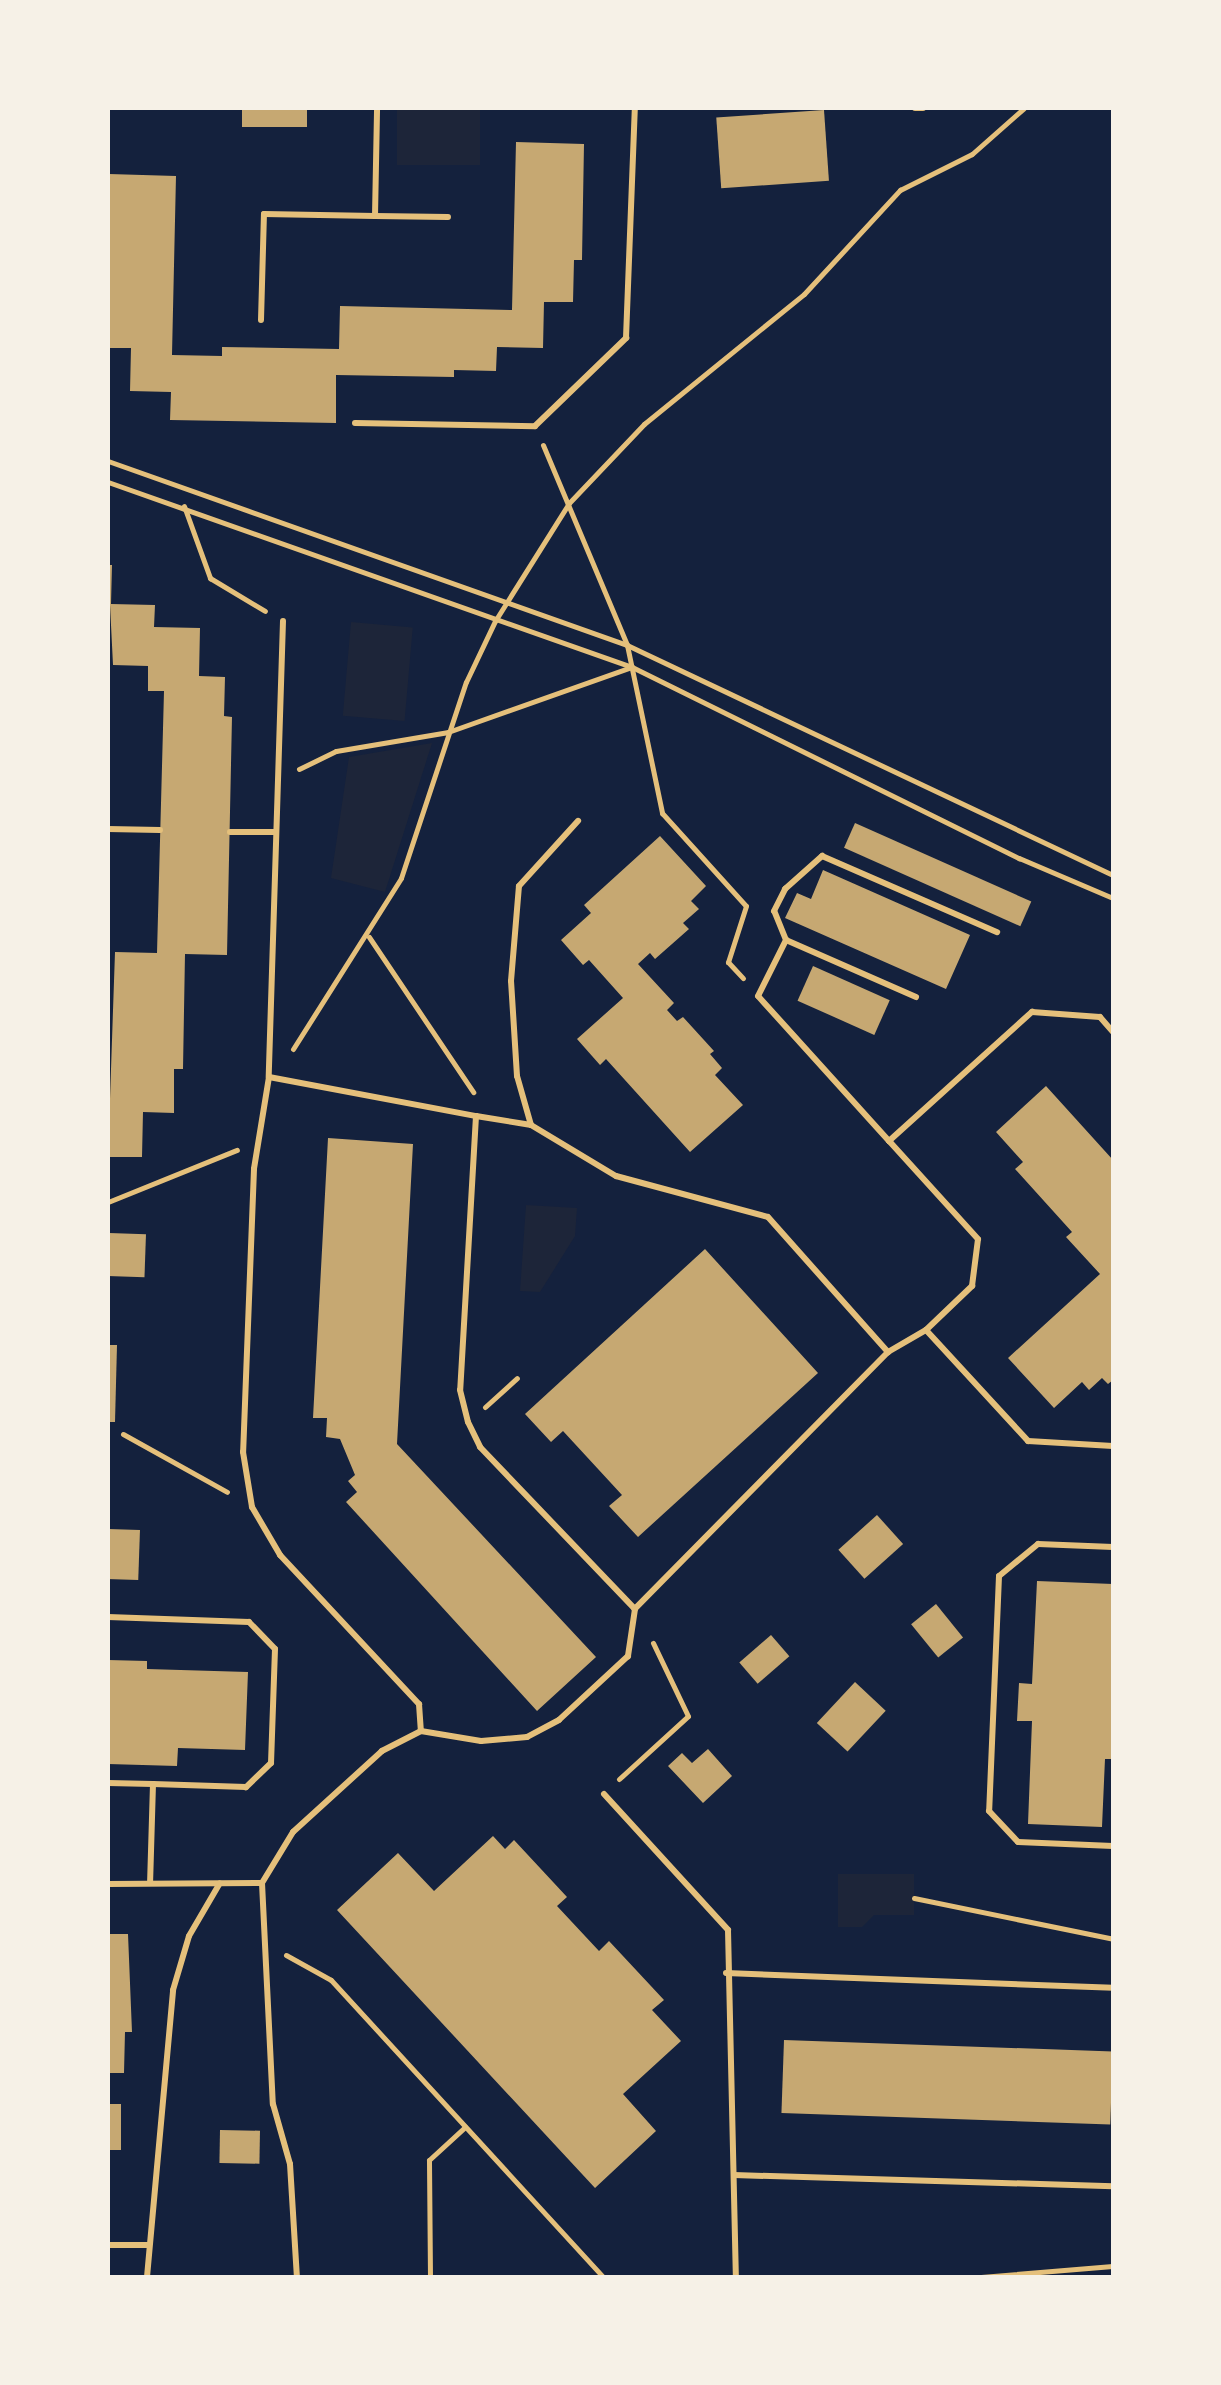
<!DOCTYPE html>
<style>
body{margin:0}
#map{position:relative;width:1221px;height:2385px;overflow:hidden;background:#14213d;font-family:"Roboto Serif",serif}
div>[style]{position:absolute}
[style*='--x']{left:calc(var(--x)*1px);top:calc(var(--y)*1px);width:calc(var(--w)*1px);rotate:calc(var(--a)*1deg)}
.green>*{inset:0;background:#1d2539;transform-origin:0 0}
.building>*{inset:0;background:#c6a872;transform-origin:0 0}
.path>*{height:5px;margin:-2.5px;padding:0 2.5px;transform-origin:2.5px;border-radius:2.5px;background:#e5c07b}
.service>*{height:6px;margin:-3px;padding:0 3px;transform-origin:3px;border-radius:3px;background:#e5c07b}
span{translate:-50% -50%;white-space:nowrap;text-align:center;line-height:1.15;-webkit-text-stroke:8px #f6f1e7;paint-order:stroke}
.frame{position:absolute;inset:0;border:110px solid #f6f1e7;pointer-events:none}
</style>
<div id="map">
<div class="green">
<i style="left:397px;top:108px;width:83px;height:57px"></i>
<i style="left:351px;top:622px;width:62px;height:94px;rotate:5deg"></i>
<i style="clip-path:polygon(432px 743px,385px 892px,331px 878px,349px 757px)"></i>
<i style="clip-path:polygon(526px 1205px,577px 1208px,575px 1236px,540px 1292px,520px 1291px)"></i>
<i style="clip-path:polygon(838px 1874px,914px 1874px,914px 1915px,874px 1915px,862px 1927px,838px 1927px)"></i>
</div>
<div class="building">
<i style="left:242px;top:108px;width:65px;height:19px"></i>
<i style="left:824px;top:110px;width:71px;height:108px;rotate:86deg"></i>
<i style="clip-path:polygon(516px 142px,584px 144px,582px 260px,574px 260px,573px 302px,544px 302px,543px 348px,497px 347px,496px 371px,454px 370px,454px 377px,336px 375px,336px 423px,170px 420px,171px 392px,130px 391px,131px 348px,108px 348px,109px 174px,176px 176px,172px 355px,222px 356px,222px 347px,339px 349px,340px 306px,512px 310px)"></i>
<i style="clip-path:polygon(108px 565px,112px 565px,111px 604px,155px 605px,154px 627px,200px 628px,199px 676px,225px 677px,224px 716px,232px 717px,227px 955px,185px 954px,183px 1069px,174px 1069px,174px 1113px,143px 1112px,142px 1157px,108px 1157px,115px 952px,157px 953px,164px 691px,148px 691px,148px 666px,113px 665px)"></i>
<i style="left:855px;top:823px;width:193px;height:27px;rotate:24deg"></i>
<i style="clip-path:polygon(660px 836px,706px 886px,691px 901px,699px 909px,683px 923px,689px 929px,655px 959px,650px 953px,638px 964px,674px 1003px,667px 1010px,677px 1021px,683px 1017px,714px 1051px,710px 1054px,722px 1068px,715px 1075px,743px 1105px,690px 1152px,606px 1059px,600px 1065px,577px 1039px,623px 998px,589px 960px,583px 965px,561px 940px,591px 913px,584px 905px)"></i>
<i style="clip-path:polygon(823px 870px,970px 935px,946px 989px,785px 918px,797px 893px,811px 899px)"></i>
<i style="left:813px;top:966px;width:84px;height:38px;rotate:24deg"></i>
<i style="clip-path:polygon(1046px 1086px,1113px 1160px,1113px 1380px,1108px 1384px,1102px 1378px,1089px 1390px,1082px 1382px,1054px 1408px,1008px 1358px,1100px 1274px,1066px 1237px,1072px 1232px,1015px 1169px,1023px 1162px,996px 1132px)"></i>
<i style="clip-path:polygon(328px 1138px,413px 1144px,397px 1444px,596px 1657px,537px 1711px,346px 1502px,357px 1492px,348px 1481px,355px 1475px,340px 1439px,326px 1437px,327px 1418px,313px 1418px)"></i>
<i style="left:109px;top:1233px;width:37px;height:43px;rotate:2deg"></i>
<i style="clip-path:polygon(705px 1249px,818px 1373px,638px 1537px,609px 1506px,622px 1495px,563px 1431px,551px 1442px,525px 1414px)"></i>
<i style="clip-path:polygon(108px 1345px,117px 1345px,115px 1422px,108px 1422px)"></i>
<i style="left:877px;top:1515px;width:39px;height:52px;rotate:48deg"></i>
<i style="left:108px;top:1529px;width:32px;height:50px;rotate:2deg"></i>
<i style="clip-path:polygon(1037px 1581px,1113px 1584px,1113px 1759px,1105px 1759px,1102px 1827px,1028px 1824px,1032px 1721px,1017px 1721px,1019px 1683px,1032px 1684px)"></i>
<i style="left:936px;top:1604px;width:43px;height:32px;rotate:51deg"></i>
<i style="left:771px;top:1635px;width:28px;height:42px;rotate:49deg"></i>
<i style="clip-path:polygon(108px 1660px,147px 1661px,147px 1669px,248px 1672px,245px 1750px,178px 1748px,177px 1766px,108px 1764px)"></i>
<i style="left:855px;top:1682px;width:42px;height:56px;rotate:43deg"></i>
<i style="clip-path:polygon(708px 1749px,732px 1776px,703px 1803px,668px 1766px,682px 1753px,692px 1763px)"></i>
<i style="clip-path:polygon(493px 1836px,505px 1849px,514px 1840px,567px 1897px,557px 1906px,599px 1951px,609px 1941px,664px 2000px,652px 2010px,681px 2041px,623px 2094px,656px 2131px,595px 2188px,337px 1910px,398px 1853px,434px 1891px)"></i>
<i style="clip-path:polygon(108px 1934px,128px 1934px,132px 2032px,125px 2032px,124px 2073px,108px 2073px)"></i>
<i style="left:784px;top:2040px;width:329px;height:73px;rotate:2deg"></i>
<i style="left:108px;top:2104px;width:13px;height:46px"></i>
<i style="left:220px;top:2130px;width:40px;height:33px;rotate:1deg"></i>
</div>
<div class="path">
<i style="--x:543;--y:445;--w:217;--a:67.2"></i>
<i style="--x:627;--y:645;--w:172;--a:78.2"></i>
<i style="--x:662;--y:813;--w:125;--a:47.9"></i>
<i style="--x:746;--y:906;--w:59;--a:107.8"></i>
<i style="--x:728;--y:962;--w:22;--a:47"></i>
<i style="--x:108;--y:461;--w:551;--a:19.52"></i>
<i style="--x:627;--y:645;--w:538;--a:25.33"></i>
<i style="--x:108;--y:482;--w:556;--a:19.45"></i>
<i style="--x:632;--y:667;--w:432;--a:26.3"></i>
<i style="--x:1019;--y:858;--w:102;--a:23.1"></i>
<i style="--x:184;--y:506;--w:77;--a:70.1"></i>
<i style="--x:210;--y:578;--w:64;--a:31"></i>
<i style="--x:299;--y:769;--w:41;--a:-25.9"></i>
<i style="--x:336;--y:751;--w:114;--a:-9.6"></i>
<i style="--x:448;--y:732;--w:195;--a:-19.5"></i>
<i style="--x:369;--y:937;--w:187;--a:56.1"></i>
<i style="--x:293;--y:1049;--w:202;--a:-57.7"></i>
<i style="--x:401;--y:878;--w:206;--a:-71.7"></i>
<i style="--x:466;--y:682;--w:68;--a:-64.6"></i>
<i style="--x:495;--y:621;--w:139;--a:-57.9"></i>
<i style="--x:569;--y:503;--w:109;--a:-46.5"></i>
<i style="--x:644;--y:424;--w:206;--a:-39.1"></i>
<i style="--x:804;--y:294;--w:142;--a:-47.3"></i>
<i style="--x:900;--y:190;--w:80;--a:-26.6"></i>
<i style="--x:972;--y:154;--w:69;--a:-41.5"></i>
<i style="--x:108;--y:1202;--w:139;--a:-22"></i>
<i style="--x:485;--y:1407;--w:43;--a:-42.2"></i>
<i style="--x:123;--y:1434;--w:119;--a:29.1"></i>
<i style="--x:619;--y:1779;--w:93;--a:-42.4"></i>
<i style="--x:688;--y:1716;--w:81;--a:-115.6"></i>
<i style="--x:914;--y:1898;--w:203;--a:11.6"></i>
<i style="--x:286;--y:1955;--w:51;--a:29.1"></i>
<i style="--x:331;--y:1980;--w:403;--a:47.5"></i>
<i style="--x:430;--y:2277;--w:117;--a:-90.5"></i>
<i style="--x:429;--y:2160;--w:49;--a:-42.5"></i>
<i style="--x:981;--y:2277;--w:132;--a:-4.8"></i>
</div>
<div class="service">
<i style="--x:915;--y:108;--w:8;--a:0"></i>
<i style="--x:375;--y:216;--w:73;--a:0.8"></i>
<i style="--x:261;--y:320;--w:106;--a:-88.4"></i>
<i style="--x:264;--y:214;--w:111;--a:1"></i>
<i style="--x:375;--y:216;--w:108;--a:-88.9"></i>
<i style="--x:355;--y:423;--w:180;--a:1"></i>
<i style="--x:535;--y:426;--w:127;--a:-44"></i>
<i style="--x:626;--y:338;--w:230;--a:-87.8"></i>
<i style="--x:283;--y:621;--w:456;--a:91.8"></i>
<i style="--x:269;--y:1077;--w:93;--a:99.3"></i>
<i style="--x:254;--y:1169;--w:283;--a:92.2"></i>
<i style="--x:243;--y:1452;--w:56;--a:80.7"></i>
<i style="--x:252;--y:1507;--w:56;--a:59.7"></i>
<i style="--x:280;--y:1555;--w:204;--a:47"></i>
<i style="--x:419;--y:1704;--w:27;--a:86"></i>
<i style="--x:421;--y:1731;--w:44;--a:152.9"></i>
<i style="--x:382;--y:1751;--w:120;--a:137.7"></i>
<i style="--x:293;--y:1832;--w:60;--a:121.3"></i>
<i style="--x:262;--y:1883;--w:221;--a:87.2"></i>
<i style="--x:273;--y:2104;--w:62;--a:74.2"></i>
<i style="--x:290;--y:2164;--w:113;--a:86.5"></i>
<i style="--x:108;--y:829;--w:52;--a:1.1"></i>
<i style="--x:230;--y:832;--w:46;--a:0"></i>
<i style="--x:786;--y:940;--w:142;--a:23.7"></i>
<i style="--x:269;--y:1077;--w:211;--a:10.7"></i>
<i style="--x:476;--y:1116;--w:274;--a:93.3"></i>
<i style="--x:460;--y:1390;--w:33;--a:76"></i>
<i style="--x:468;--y:1422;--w:28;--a:64"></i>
<i style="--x:480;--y:1447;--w:224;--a:46.3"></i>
<i style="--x:635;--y:1609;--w:48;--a:98.5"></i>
<i style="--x:628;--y:1656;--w:94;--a:137.2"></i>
<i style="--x:559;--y:1720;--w:36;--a:152"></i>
<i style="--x:527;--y:1737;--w:46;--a:175"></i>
<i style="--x:481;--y:1741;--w:61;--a:-170.5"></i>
<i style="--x:476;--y:1116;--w:56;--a:9.3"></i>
<i style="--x:531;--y:1125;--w:99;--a:31"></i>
<i style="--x:616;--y:1176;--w:157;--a:15.1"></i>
<i style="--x:768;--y:1217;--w:181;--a:48.4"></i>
<i style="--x:888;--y:1352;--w:361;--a:134.6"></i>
<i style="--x:531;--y:1125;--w:51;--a:-105.9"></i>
<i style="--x:517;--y:1076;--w:95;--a:-93.6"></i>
<i style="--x:511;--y:981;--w:95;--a:-85.2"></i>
<i style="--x:519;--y:886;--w:88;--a:-47.8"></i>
<i style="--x:889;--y:1141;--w:195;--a:-132.1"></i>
<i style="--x:758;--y:996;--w:63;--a:-63.4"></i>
<i style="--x:786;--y:940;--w:31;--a:-112"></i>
<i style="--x:774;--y:911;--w:25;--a:-63"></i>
<i style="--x:785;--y:889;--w:50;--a:-41.7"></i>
<i style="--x:822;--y:856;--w:191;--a:23.5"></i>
<i style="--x:926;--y:1330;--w:151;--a:47.4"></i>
<i style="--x:1028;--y:1441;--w:85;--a:3.4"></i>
<i style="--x:888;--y:1352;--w:44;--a:-30.1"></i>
<i style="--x:926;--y:1330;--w:64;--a:-43.7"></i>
<i style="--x:972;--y:1286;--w:47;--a:-82.7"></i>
<i style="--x:978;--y:1239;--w:132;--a:-132.2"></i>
<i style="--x:889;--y:1141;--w:193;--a:-42.1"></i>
<i style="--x:1032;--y:1012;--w:68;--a:4.2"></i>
<i style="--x:1100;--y:1017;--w:20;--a:49"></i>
<i style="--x:1113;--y:1547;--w:75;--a:-177.7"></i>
<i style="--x:1038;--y:1544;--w:50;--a:140.6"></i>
<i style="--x:999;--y:1576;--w:235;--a:92.4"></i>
<i style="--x:989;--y:1811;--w:42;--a:46.9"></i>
<i style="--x:1018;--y:1842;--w:95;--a:2.4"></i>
<i style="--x:108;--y:1617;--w:141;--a:2"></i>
<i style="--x:249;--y:1622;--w:37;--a:46"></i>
<i style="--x:275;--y:1649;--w:114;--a:92"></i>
<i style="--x:271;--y:1763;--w:35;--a:136"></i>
<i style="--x:246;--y:1787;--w:93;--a:-178.2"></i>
<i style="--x:153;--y:1784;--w:99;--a:91.7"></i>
<i style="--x:108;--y:1783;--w:45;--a:1.3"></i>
<i style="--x:604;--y:1794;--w:184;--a:47.6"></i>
<i style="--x:728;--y:1930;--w:347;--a:88.7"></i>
<i style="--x:108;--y:1884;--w:154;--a:-0.4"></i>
<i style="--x:726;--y:1973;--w:387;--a:2.2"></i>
<i style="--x:734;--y:2175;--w:379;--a:1.7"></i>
<i style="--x:108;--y:2245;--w:40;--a:0"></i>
<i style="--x:147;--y:2277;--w:288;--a:-84.8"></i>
<i style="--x:173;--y:1990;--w:56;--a:-73.5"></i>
<i style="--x:189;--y:1936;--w:61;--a:-59.7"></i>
</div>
<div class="frame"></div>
</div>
